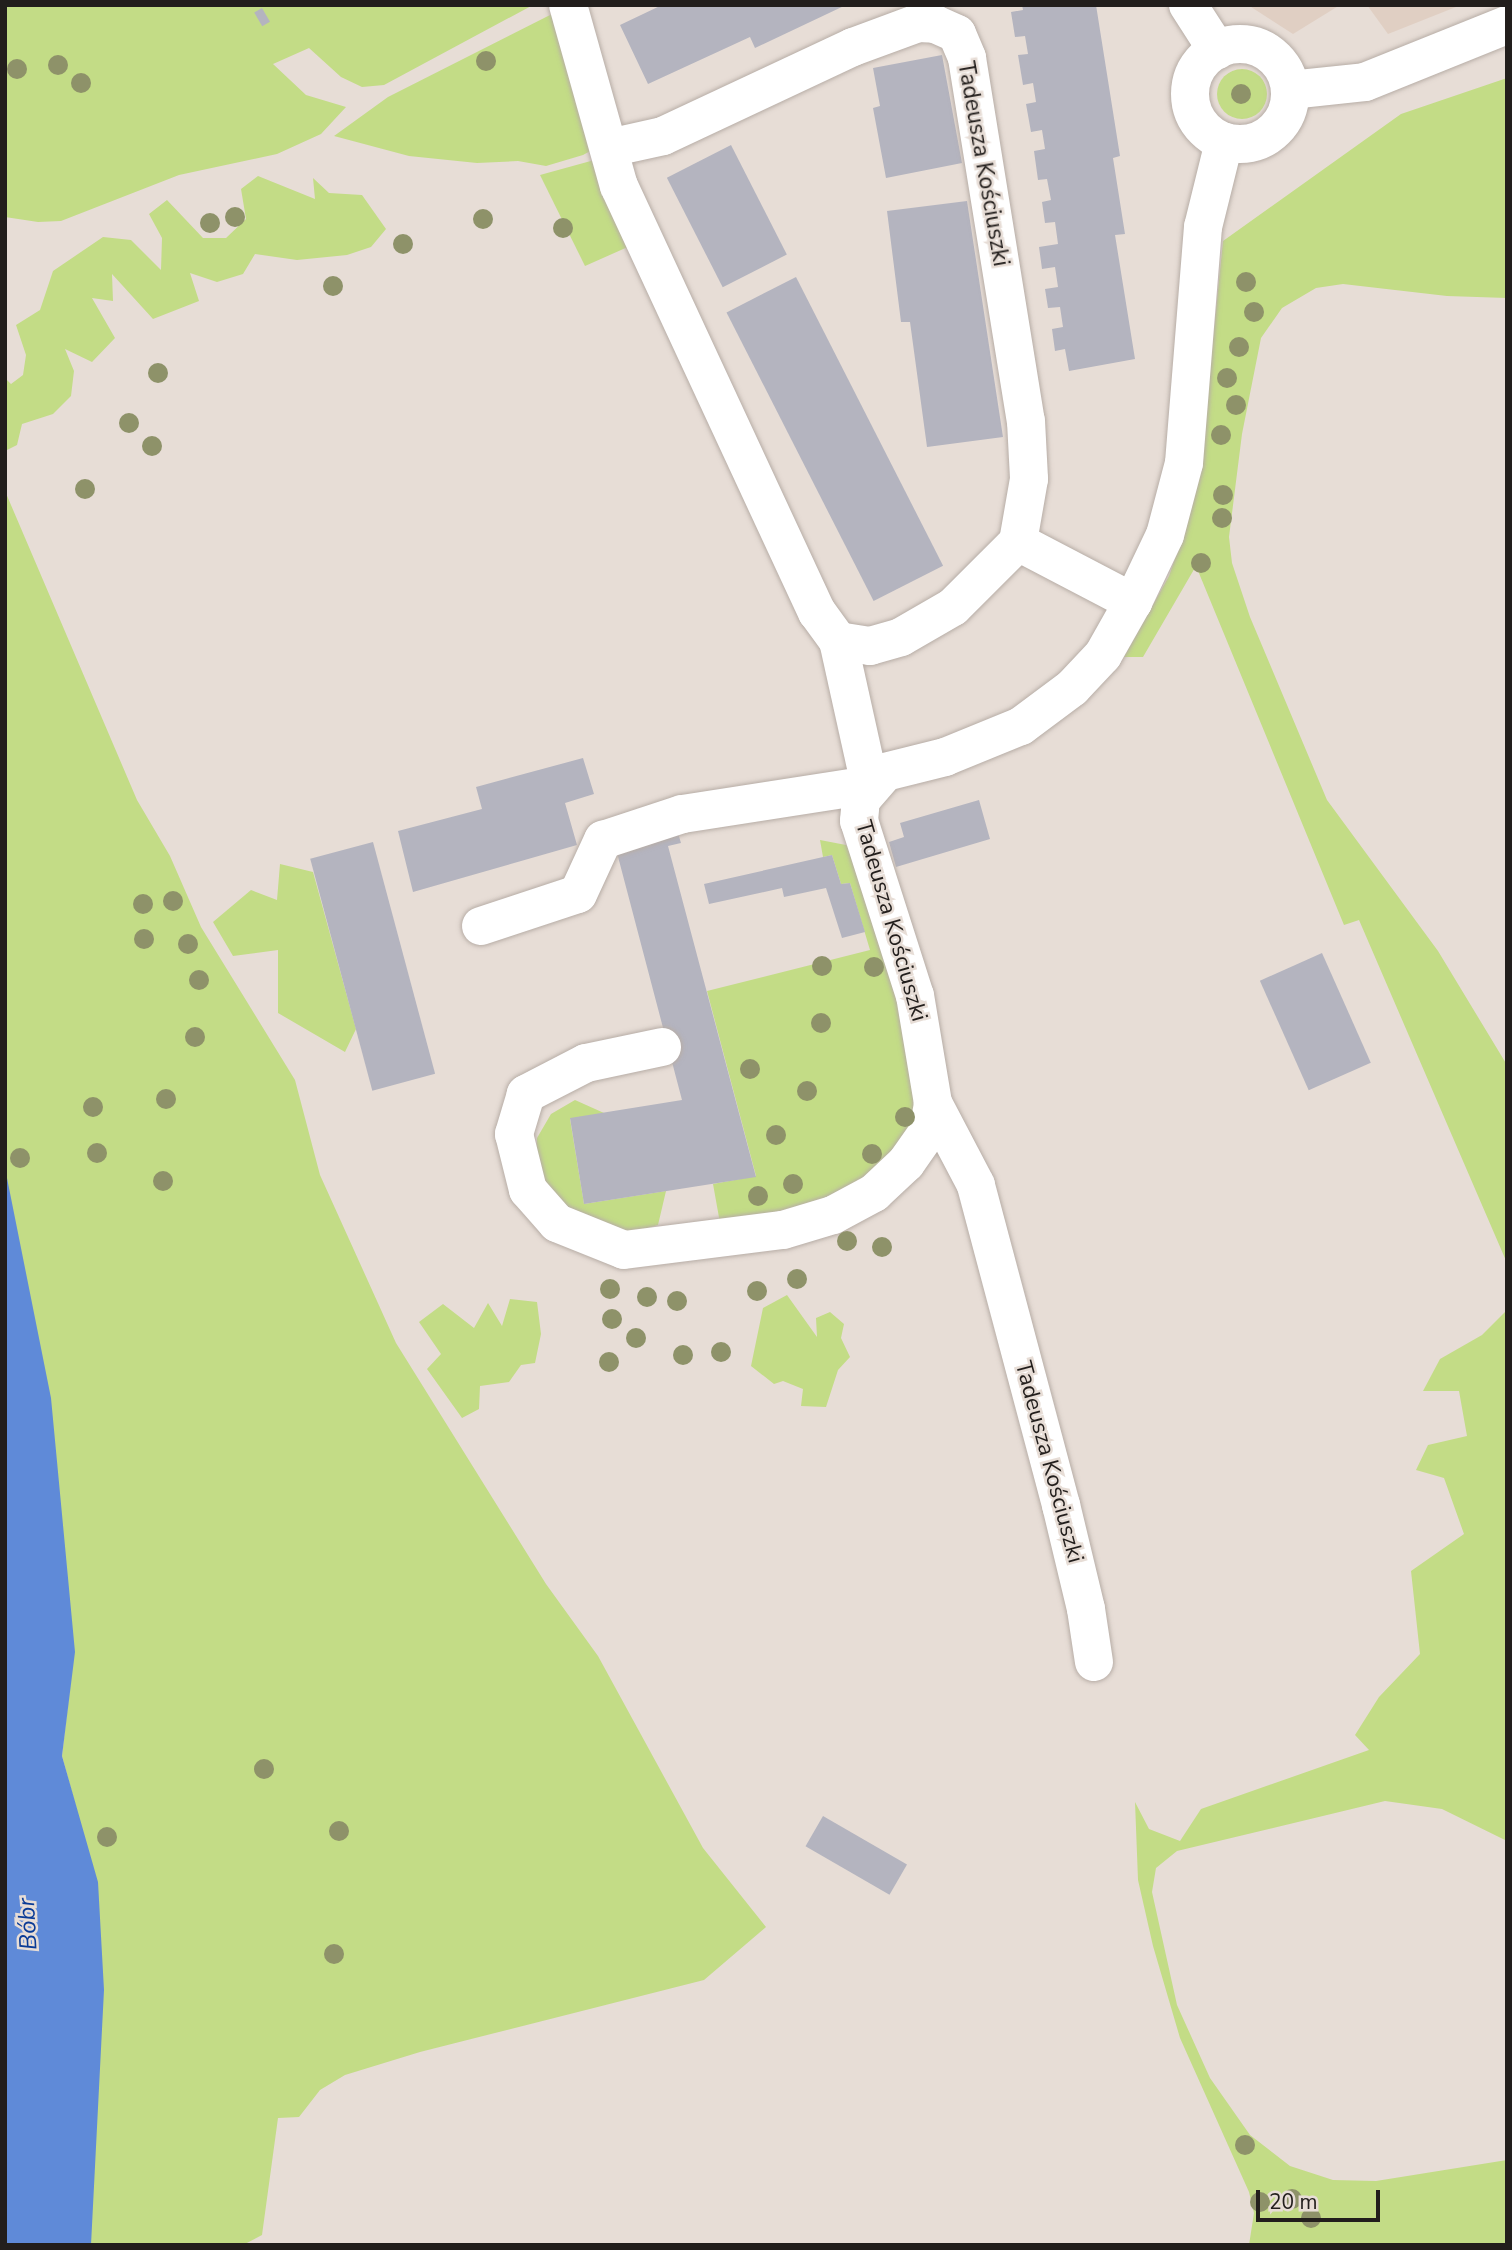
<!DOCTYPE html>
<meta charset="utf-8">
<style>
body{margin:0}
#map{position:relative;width:1512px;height:2250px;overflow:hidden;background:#e7ddd6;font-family:"Nunito Sans",sans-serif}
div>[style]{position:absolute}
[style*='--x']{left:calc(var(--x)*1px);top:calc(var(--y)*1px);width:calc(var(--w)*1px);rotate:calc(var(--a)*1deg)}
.built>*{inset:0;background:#e0cfc3}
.green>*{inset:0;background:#c3dc86}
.round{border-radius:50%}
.water>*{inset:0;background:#5f8ad8}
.building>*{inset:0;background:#b4b4bf;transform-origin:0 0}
.roads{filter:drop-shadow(0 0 2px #b7ada6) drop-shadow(0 0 2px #b7ada6)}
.minor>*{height:38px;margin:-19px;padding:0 19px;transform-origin:19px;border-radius:19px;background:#fff}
.minor>.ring{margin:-19px;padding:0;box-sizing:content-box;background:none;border:38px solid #fff;border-radius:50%}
.trees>*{width:20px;height:20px;margin:-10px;border-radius:50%;background:#8e9269}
span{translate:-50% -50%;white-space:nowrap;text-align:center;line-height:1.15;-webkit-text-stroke:5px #e7ddd6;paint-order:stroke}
.street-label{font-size:23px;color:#221e1c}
.water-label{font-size:24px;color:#0a3b96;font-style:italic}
.frame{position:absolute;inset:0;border:7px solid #221e1c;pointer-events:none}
.scale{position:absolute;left:1256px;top:2190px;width:124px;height:32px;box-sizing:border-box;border:4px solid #221e1c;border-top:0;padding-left:9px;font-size:21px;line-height:24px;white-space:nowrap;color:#221e1c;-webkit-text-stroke:5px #e7ddd6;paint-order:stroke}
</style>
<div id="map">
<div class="built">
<i style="clip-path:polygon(1248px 5px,1340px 5px,1293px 34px)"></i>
<i style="clip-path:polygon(1367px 5px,1461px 5px,1388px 34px)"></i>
</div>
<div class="green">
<i style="clip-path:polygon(5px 5px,533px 5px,384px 85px,362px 87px,341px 77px,309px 48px,273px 64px,306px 95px,346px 107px,321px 134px,277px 154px,179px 175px,61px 221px,38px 222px,5px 217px)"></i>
<i style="clip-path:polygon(554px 13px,594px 149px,583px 155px,546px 166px,518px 161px,477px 163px,409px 156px,334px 136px,388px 97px)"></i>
<i class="round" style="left:1217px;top:69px;width:50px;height:50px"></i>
<i style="clip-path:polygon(1507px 78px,1507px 298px,1447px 296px,1343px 284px,1316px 288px,1282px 308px,1261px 338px,1242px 434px,1229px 537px,1232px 563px,1250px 617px,1327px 800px,1438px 951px,1507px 1065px,1507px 1263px,1359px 920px,1344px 925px,1196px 566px,1143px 657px,1124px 657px,1169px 576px,1187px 524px,1200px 468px,1223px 241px,1401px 114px)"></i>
<i style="clip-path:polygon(598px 159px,630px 246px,585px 266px,540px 175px)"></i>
<i style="clip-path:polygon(258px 176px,315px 199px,313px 178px,329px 193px,362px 195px,386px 229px,371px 247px,347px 255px,297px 260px,255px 254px,243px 274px,217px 282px,190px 273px,199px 301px,153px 319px,112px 274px,113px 301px,92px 298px,115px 338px,92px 362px,65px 349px,74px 371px,71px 396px,53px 414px,22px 424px,17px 445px,5px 451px,5px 378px,11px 384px,23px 375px,26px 355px,16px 325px,40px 310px,53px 271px,103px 237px,131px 240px,161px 270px,162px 238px,149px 214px,167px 200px,203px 238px,226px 238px,246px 219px,241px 189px)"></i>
<i style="clip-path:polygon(5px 491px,137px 800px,170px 856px,201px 927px,295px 1080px,320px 1175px,396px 1343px,546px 1584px,598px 1656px,703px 1848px,766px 1927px,704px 1980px,420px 2052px,345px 2075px,320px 2090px,299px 2117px,278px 2118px,262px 2235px,243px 2245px,83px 2245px,79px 1818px,62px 1756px,74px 1652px,5px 1168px)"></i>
<i style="clip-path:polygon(820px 840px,846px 845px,855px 855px,891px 950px,918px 1129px,845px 1198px,720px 1223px,713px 1184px,756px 1176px,707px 991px,870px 950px,850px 883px,841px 884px,832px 855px,823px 857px)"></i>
<i style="clip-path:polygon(280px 864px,313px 872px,356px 1029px,345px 1052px,278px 1013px,278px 950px,233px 956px,213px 922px,251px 890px,277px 900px)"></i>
<i style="clip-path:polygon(575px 1100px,604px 1113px,570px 1119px,584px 1204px,666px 1191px,658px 1225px,631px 1233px,549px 1200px,536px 1157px,537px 1138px,551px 1114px)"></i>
<i style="clip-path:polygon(787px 1295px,817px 1337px,816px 1318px,830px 1312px,844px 1324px,841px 1338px,850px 1357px,838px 1370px,826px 1407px,801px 1406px,803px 1389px,783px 1381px,774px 1384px,751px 1366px,763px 1308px)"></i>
<i style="clip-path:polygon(510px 1299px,537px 1302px,541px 1334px,535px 1363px,521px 1365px,509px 1382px,480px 1386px,479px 1409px,462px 1418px,427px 1369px,441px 1354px,419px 1322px,443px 1304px,474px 1328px,488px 1303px,502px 1326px)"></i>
<i style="clip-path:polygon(1507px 1310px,1507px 1841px,1442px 1809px,1385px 1801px,1177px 1851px,1156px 1868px,1152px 1892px,1177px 2005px,1210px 2078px,1250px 2135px,1290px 2166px,1333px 2180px,1376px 2181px,1507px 2160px,1507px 2245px,1249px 2245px,1254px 2213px,1249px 2192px,1180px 2038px,1153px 1946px,1138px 1880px,1135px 1802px,1149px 1829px,1180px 1841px,1201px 1809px,1369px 1750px,1355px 1735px,1379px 1697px,1420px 1654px,1411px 1571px,1464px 1534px,1444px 1478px,1416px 1470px,1428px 1445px,1467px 1436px,1459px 1391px,1423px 1391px,1440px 1359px,1482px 1335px)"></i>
</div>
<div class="water">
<i style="clip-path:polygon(5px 1168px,51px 1398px,75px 1652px,62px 1756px,98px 1882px,104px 1990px,91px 2245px,5px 2245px)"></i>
</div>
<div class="building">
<i style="clip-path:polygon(662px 5px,846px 5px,755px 48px,750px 37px,648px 84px,620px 25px)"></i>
<i style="clip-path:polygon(1022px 5px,1096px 5px,1120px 156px,1113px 158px,1125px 234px,1115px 235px,1135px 359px,1069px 371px,1065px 349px,1055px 351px,1052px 329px,1063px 327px,1060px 307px,1048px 308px,1045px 289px,1058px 287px,1055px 267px,1042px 269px,1039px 247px,1058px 244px,1055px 222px,1045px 223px,1042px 202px,1051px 200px,1047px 179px,1038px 180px,1034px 151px,1045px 149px,1042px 130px,1031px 132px,1026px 104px,1036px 102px,1033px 83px,1023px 85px,1018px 55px,1028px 54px,1025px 36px,1015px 37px,1011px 12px,1023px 10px)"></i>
<i style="left:262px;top:8px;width:16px;height:9px;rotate:60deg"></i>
<i style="clip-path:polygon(942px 55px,962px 163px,886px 178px,873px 108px,880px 106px,873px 68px)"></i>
<i style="left:731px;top:145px;width:123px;height:72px;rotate:63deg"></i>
<i style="clip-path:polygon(967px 201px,1003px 437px,927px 447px,910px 322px,901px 322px,887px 211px)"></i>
<i style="left:796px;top:277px;width:324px;height:78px;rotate:63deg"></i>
<i style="clip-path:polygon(583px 758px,594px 794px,565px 803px,577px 845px,413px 892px,398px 831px,482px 809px,476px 787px)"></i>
<i style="clip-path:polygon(979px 800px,990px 839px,896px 867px,889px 842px,904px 837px,900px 823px)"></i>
<i style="clip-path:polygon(678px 833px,681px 843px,668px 846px,756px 1177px,584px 1204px,570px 1118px,682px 1100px,616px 849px)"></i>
<i style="left:373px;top:842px;width:240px;height:65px;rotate:75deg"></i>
<i style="clip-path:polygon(832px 855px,841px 884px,850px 883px,865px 932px,842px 938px,826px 888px,784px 897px,782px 888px,709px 904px,704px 884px)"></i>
<i style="left:1322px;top:953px;width:120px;height:68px;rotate:66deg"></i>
<i style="left:823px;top:1816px;width:97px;height:35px;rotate:30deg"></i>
</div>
<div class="roads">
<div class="minor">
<i style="--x:568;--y:5;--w:188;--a:74.3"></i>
<i style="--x:619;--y:186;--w:470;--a:65.1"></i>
<i style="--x:817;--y:612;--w:36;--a:54"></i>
<i style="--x:838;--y:641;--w:32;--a:9"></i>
<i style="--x:870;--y:646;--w:32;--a:-16"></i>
<i style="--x:901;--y:637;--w:60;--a:-30"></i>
<i style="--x:953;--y:607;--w:92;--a:-45"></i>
<i style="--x:1018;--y:542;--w:130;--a:27.6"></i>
<i style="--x:1188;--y:5;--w:54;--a:57.2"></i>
<i class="ring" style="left:1190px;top:44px;width:62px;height:62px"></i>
<i style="--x:1290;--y:90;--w:75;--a:-6.1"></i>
<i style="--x:1365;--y:82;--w:153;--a:-21.9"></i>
<i style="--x:609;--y:148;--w:55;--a:-12.5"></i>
<i style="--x:663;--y:136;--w:210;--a:-25.1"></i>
<i style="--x:853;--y:47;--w:69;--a:-20.3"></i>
<i style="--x:918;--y:23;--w:17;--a:3"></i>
<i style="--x:935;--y:24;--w:24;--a:24"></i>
<i style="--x:957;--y:34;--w:26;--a:67"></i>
<i style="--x:967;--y:58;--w:368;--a:80.8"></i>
<i style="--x:1026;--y:421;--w:58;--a:87"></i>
<i style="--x:1029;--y:479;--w:64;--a:99.9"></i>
<i style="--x:481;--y:926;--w:102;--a:-18.3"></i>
<i style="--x:578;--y:894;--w:60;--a:-65.2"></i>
<i style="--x:603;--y:840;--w:83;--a:-18.2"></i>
<i style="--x:682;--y:814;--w:190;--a:-8.8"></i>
<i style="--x:870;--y:785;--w:148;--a:-102.5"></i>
<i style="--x:662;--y:1047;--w:78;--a:168.1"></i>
<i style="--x:586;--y:1063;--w:68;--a:152.7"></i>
<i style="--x:526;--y:1094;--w:42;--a:106.7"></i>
<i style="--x:514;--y:1134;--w:58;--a:76"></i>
<i style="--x:528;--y:1190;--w:44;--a:48.7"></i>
<i style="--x:557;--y:1223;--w:72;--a:21.9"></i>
<i style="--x:624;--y:1250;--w:160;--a:-7.2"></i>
<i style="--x:783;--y:1230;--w:52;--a:-16.7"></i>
<i style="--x:833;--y:1215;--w:47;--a:-28.2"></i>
<i style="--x:874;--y:1193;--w:44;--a:-43.2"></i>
<i style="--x:906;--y:1163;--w:38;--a:-55"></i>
<i style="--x:928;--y:1132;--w:29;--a:-80"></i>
<i style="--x:1094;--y:1662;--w:54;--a:-98.6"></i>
<i style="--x:1086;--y:1609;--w:107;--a:-103.5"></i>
<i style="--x:1061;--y:1505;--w:331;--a:-104.9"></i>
<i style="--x:976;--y:1185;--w:93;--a:-117.7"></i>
<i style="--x:933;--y:1103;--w:109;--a:-99.5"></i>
<i style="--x:915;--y:996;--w:184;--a:-107.7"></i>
<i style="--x:859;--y:821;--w:21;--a:-85"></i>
<i style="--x:861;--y:800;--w:37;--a:-49"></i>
<i style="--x:885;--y:772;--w:62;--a:-14"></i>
<i style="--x:945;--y:757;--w:82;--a:-22.2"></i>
<i style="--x:1021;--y:726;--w:64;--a:-36.7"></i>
<i style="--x:1072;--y:688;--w:45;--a:-46.8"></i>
<i style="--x:1103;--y:655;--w:61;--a:-60.5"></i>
<i style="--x:1133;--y:602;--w:74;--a:-64.5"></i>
<i style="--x:1165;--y:535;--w:74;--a:-75.2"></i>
<i style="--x:1184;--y:463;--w:237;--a:-85.4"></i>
<i style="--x:1203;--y:227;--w:88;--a:-76.1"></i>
</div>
</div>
<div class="trees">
<i style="left:486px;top:61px"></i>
<i style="left:58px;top:65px"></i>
<i style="left:17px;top:69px"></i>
<i style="left:81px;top:83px"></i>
<i style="left:1241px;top:94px"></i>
<i style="left:235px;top:217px"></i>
<i style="left:483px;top:219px"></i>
<i style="left:210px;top:223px"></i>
<i style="left:563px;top:228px"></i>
<i style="left:403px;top:244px"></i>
<i style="left:1246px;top:282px"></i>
<i style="left:333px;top:286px"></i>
<i style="left:1254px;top:312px"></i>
<i style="left:1239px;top:347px"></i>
<i style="left:158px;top:373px"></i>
<i style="left:1227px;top:378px"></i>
<i style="left:1236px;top:405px"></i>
<i style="left:129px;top:423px"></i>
<i style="left:1221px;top:435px"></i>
<i style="left:152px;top:446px"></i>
<i style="left:85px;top:489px"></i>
<i style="left:1223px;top:495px"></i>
<i style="left:1222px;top:518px"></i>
<i style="left:1201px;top:563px"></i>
<i style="left:173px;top:901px"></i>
<i style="left:143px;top:904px"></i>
<i style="left:144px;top:939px"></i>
<i style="left:188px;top:944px"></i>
<i style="left:822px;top:966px"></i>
<i style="left:874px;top:967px"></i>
<i style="left:199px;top:980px"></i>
<i style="left:821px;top:1023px"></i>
<i style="left:195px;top:1037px"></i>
<i style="left:750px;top:1069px"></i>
<i style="left:807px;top:1091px"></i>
<i style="left:166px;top:1099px"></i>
<i style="left:93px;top:1107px"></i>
<i style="left:905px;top:1117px"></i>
<i style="left:776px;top:1135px"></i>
<i style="left:97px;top:1153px"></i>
<i style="left:872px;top:1154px"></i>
<i style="left:20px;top:1158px"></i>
<i style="left:163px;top:1181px"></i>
<i style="left:793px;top:1184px"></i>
<i style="left:758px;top:1196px"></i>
<i style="left:847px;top:1241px"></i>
<i style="left:882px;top:1247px"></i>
<i style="left:797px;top:1279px"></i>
<i style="left:610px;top:1289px"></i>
<i style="left:757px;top:1291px"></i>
<i style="left:647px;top:1297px"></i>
<i style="left:677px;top:1301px"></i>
<i style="left:612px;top:1319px"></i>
<i style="left:636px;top:1338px"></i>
<i style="left:721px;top:1352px"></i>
<i style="left:683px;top:1355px"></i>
<i style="left:609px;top:1362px"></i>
<i style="left:264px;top:1769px"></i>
<i style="left:339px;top:1831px"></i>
<i style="left:107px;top:1837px"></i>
<i style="left:334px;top:1954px"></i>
<i style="left:1245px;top:2145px"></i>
<i style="left:1292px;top:2199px"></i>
<i style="left:1260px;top:2202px"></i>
<i style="left:1311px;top:2218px"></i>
</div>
<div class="street-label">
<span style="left:983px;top:164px;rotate:80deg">Tadeusza Kościuszki</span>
<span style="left:891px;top:921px;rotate:74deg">Tadeusza Kościuszki</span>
<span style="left:1049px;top:1462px;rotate:75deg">Tadeusza Kościuszki</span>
</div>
<div class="water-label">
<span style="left:28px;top:1924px;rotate:-93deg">Bóbr</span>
</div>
<div class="frame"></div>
<div class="scale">20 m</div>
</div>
